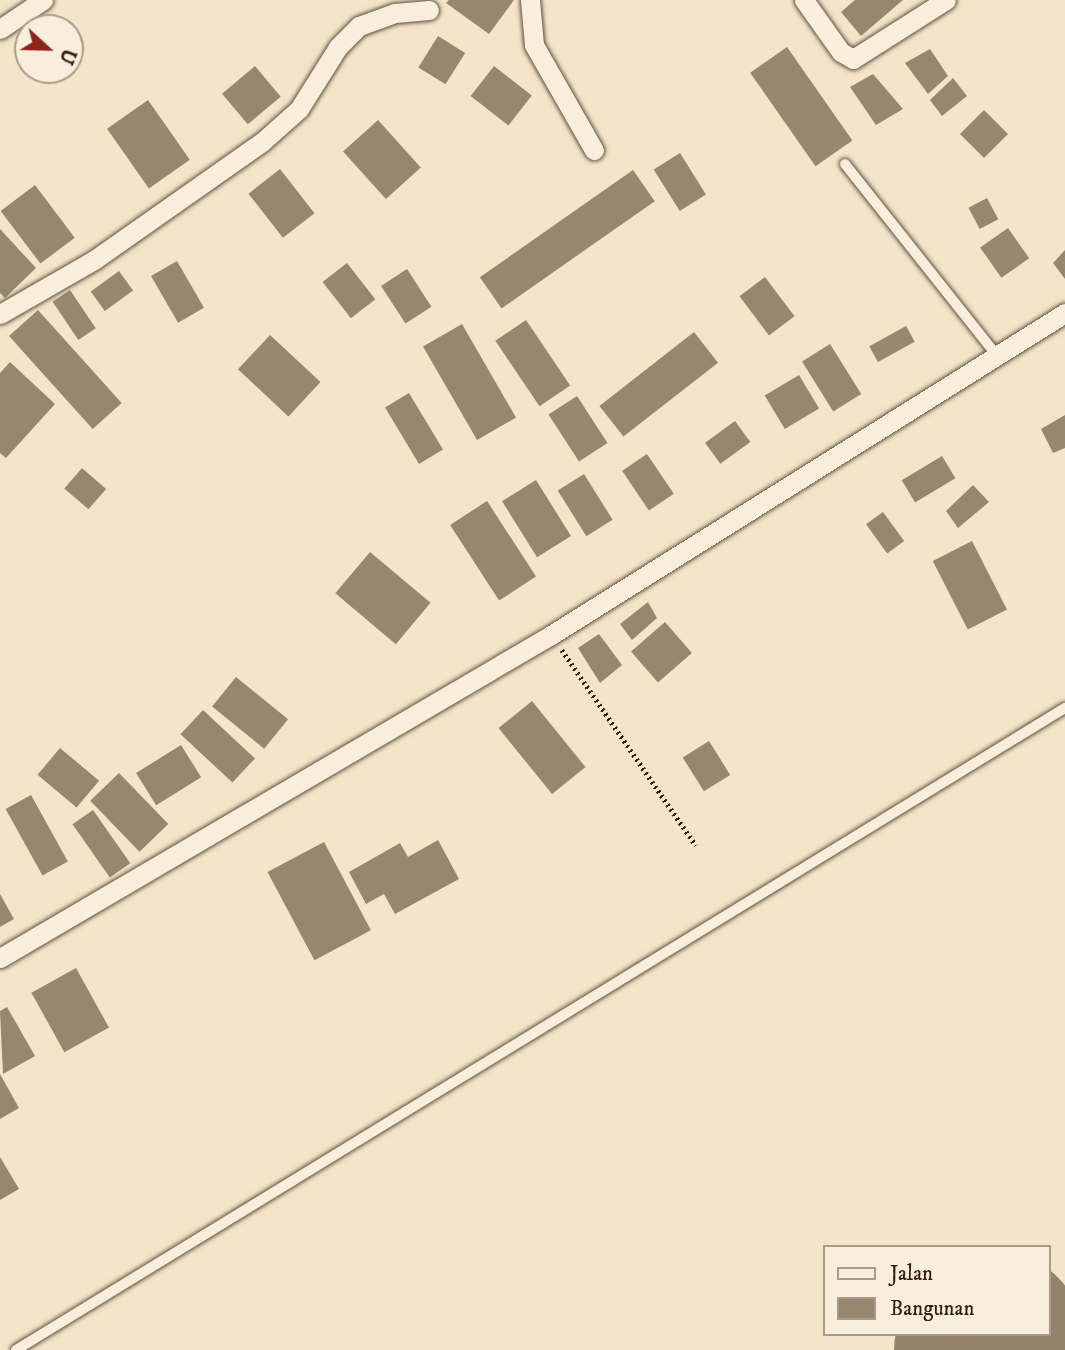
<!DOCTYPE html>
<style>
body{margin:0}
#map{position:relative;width:1065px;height:1350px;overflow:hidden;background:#f3e6c8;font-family:"IM FELL DW Pica",serif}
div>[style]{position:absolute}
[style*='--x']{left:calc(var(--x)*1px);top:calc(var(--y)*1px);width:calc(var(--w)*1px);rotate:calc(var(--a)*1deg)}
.runway>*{height:161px;margin:-80.5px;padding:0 80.5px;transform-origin:80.5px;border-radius:80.5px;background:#93826c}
.building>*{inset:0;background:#978670;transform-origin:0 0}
.path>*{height:4.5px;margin-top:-2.25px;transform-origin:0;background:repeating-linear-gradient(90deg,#331d11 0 2px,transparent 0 5.5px)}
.roads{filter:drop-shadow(0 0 2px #634f3f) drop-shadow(0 0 2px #634f3f)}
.service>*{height:10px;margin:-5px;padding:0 5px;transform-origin:5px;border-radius:5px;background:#f7efdb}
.minor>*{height:19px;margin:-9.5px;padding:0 9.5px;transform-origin:9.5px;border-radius:9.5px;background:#f7efdb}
span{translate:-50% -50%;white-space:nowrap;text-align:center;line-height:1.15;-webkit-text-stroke:6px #f7efdb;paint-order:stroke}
.legend{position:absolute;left:823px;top:1245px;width:228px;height:91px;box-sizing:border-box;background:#f7efdb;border:2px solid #a99b8a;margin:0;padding:9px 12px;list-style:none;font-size:21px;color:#331d11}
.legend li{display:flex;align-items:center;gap:14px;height:35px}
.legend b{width:35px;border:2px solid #a99b8a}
.north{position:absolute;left:14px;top:14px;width:70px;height:70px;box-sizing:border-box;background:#f7efdb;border:2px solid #a99b8a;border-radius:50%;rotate:112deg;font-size:19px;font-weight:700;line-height:28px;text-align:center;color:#331d11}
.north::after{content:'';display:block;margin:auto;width:24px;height:32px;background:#8f2418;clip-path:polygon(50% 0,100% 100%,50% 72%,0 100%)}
</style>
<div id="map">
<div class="runway">
<i style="--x:974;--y:1350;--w:31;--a:-32"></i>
</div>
<div class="building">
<i style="clip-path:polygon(449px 0,514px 0,489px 34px,446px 3px)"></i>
<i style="clip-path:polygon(855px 0,903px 0,861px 36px,841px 12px)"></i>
<i style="left:438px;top:36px;width:32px;height:37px;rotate:32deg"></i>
<i style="left:787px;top:47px;width:114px;height:45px;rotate:55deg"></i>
<i style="clip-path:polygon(930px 49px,948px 76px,928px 94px,905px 63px)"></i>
<i style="left:255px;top:66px;width:40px;height:43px;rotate:50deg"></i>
<i style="left:494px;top:66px;width:48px;height:38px;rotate:38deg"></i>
<i style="clip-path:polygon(873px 74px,903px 109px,876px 125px,850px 87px)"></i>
<i style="clip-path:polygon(953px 78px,967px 96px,942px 116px,930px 100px)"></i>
<i style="left:148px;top:100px;width:73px;height:50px;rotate:55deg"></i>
<i style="left:984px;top:110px;width:34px;height:34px;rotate:45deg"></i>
<i style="left:378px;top:120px;width:64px;height:47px;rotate:48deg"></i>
<i style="left:680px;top:153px;width:49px;height:31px;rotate:58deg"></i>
<i style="left:280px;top:169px;width:56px;height:40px;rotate:52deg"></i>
<i style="left:633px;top:170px;width:38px;height:187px;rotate:55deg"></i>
<i style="left:35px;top:185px;width:66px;height:43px;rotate:53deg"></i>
<i style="left:987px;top:198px;width:24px;height:21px;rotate:62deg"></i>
<i style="left:1008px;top:228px;width:37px;height:34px;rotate:55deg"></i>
<i style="clip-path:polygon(0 229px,36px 268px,5px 298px,0 293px)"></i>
<i style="clip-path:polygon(1065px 250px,1065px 279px,1053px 263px)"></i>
<i style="left:177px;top:261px;width:54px;height:30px;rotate:60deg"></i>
<i style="left:347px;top:263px;width:46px;height:31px;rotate:52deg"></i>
<i style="left:407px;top:269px;width:45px;height:31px;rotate:57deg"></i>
<i style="left:119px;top:271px;width:24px;height:35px;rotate:54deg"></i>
<i style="left:765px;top:277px;width:49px;height:32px;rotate:53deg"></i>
<i style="left:70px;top:290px;width:46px;height:21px;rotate:56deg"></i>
<i style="left:38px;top:310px;width:125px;height:39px;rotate:48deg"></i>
<i style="left:526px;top:320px;width:79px;height:37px;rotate:56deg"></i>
<i style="left:462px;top:324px;width:108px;height:45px;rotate:60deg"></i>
<i style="left:906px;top:326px;width:18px;height:42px;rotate:61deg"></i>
<i style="left:694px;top:332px;width:39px;height:120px;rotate:52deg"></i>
<i style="left:270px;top:335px;width:69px;height:47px;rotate:43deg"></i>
<i style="left:830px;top:344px;width:59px;height:33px;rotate:58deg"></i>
<i style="clip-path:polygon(10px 362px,55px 404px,6px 458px,0 453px,0 373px)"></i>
<i style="left:799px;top:375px;width:39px;height:40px;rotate:59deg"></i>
<i style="left:409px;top:393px;width:66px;height:28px;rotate:59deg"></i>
<i style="left:577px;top:396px;width:56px;height:34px;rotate:57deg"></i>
<i style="clip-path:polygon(1065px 415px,1065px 448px,1053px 453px,1041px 429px)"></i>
<i style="left:735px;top:421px;width:26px;height:37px;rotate:54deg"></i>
<i style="left:647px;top:454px;width:48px;height:30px;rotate:56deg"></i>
<i style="left:942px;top:456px;width:26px;height:47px;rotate:59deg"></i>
<i style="left:82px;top:468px;width:32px;height:27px;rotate:41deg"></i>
<i style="left:584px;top:474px;width:54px;height:31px;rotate:58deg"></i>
<i style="left:536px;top:480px;width:66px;height:40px;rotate:58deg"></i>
<i style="clip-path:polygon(973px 485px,989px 502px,958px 528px,946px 511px)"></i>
<i style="left:487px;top:501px;width:90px;height:44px;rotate:57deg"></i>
<i style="left:883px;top:512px;width:36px;height:21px;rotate:54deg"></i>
<i style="left:972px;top:541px;width:77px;height:44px;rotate:63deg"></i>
<i style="left:370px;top:552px;width:79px;height:54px;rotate:40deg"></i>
<i style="clip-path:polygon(648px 602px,657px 618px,632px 640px,620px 624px)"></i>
<i style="left:665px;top:622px;width:41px;height:45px;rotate:49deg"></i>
<i style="clip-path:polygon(599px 634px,622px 665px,600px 683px,578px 648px)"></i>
<i style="left:236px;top:677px;width:67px;height:38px;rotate:39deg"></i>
<i style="left:532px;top:701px;width:85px;height:43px;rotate:51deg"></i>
<i style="left:203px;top:710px;width:71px;height:33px;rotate:43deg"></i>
<i style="left:709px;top:741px;width:40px;height:31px;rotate:58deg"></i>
<i style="left:181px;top:745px;width:38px;height:53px;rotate:58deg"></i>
<i style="left:60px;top:748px;width:51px;height:35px;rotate:40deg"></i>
<i style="left:119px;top:773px;width:71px;height:40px;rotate:46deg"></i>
<i style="left:31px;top:795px;width:76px;height:29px;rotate:61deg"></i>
<i style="left:93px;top:810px;width:65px;height:25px;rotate:55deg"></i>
<i style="clip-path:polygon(438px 840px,459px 879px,395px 914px,384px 894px,366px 904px,349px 872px,400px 843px,408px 857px)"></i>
<i style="left:324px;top:842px;width:100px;height:64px;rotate:62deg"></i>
<i style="clip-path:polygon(0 894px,14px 919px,0 927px)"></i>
<i style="left:76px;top:968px;width:68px;height:51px;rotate:61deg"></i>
<i style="clip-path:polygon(7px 1007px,35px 1056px,3px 1074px,0 1011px)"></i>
<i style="clip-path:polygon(0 1074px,19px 1108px,0 1119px)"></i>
<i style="clip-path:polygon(0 1157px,19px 1189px,0 1200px)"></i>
</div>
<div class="path">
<i style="--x:562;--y:650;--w:237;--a:55.6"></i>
</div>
<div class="roads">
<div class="service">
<i style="--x:845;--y:164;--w:245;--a:51.6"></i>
<i style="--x:16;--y:1350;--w:1230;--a:-31.47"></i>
</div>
<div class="minor">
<i style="--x:530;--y:0;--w:45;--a:84.9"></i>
<i style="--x:534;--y:45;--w:121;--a:60.3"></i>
<i style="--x:804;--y:0;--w:64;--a:54.6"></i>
<i style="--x:841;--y:52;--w:14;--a:30"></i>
<i style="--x:853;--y:59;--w:110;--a:-32.4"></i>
<i style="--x:0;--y:29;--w:52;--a:-34"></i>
<i style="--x:0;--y:314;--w:108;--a:-29.9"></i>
<i style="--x:94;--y:260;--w:205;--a:-35.1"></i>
<i style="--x:262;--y:142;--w:50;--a:-41.7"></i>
<i style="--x:299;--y:109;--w:73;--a:-57.8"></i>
<i style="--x:338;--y:47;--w:30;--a:-45"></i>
<i style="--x:359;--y:26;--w:38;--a:-20"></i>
<i style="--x:395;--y:13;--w:34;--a:-5"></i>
<i style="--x:0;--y:958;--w:639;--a:-30.38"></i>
<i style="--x:551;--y:635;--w:607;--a:-32.07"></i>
</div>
</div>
<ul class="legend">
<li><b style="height:9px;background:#f7efdb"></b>Jalan</li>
<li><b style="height:19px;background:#978670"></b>Bangunan</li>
</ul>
<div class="north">U</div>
</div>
